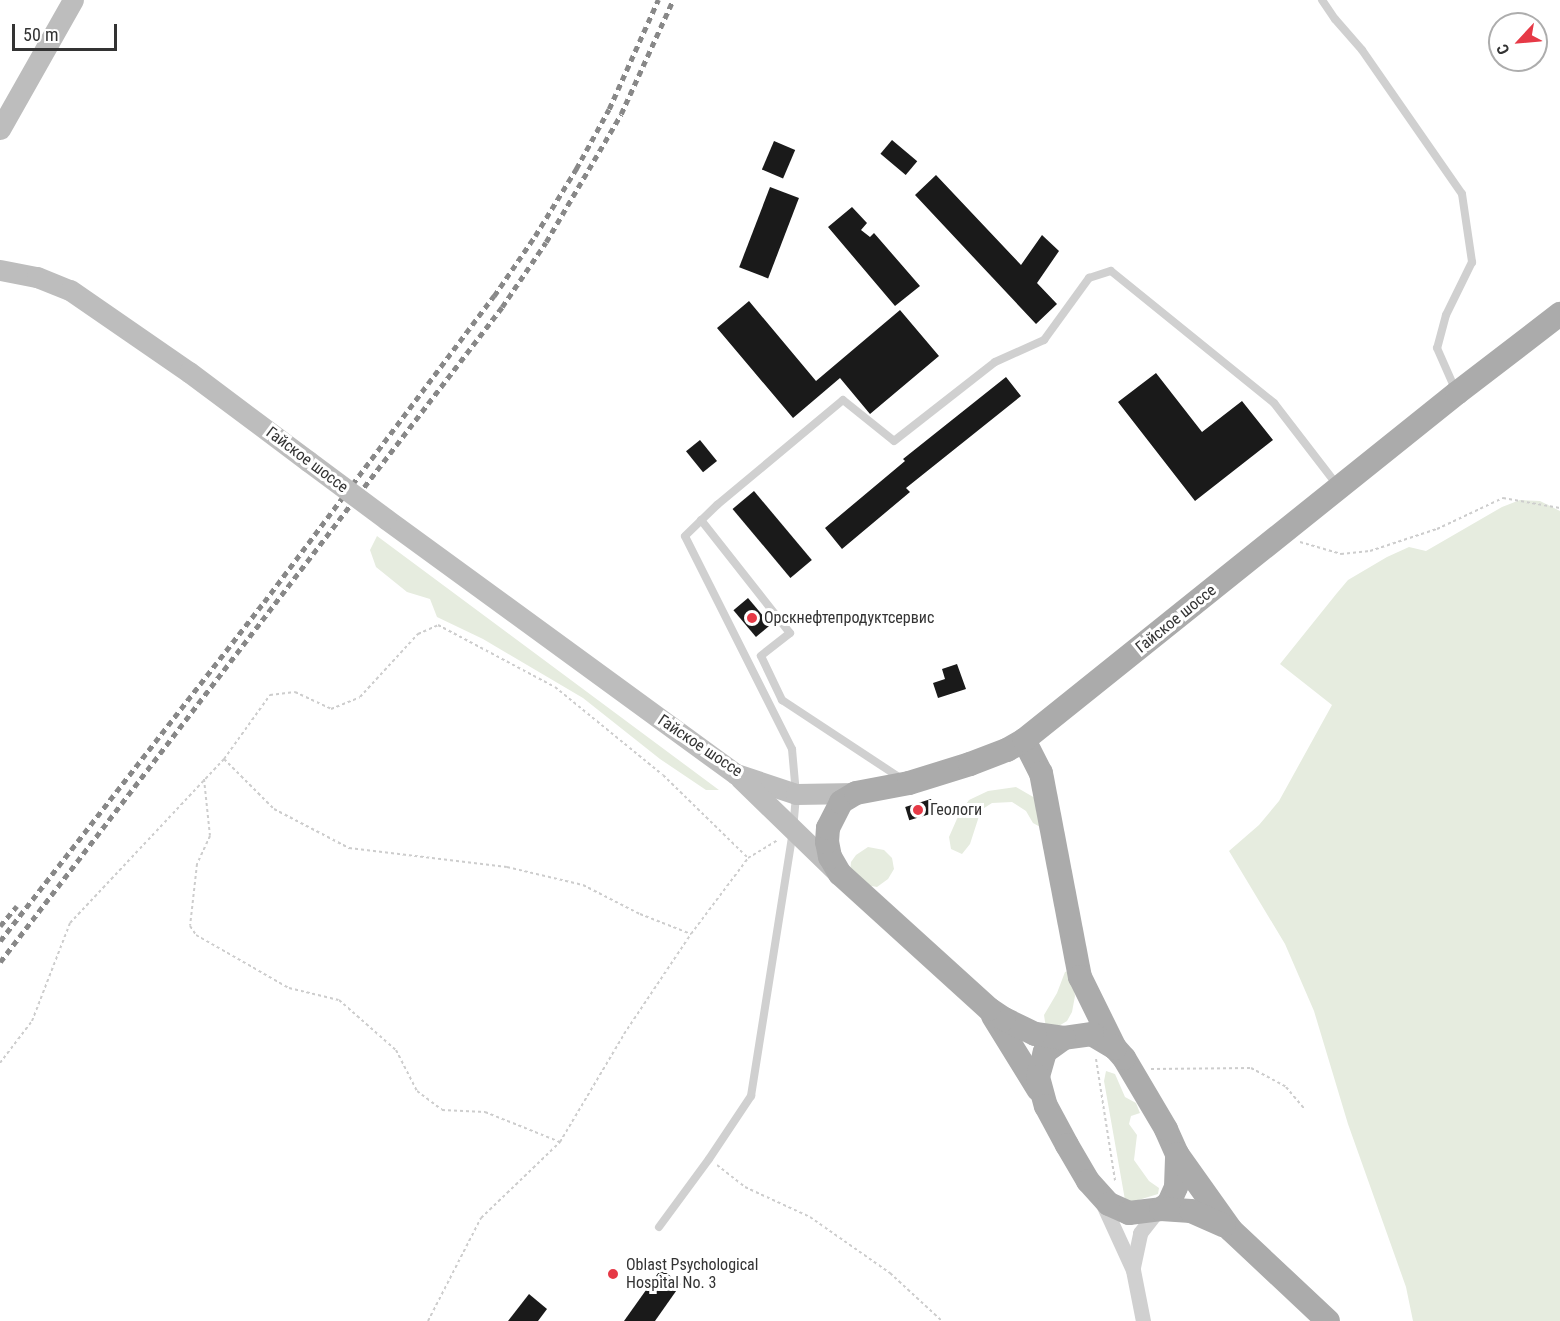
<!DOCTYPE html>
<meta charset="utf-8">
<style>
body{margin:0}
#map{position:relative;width:1560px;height:1321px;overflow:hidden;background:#fff;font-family:"Roboto Condensed",sans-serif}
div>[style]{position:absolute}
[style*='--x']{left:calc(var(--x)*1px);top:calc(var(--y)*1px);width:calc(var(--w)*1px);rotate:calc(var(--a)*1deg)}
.green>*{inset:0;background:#e6ecdf}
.building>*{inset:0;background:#1a1a1a;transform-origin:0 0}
.path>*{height:2px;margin-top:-1px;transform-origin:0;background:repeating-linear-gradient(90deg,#cdcdcd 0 3px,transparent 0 6px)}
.service>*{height:8px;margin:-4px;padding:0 4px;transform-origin:4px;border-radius:4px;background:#d0d0d0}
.minor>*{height:15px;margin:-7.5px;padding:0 7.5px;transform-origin:7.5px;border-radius:7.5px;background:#d0d0d0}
.secondary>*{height:21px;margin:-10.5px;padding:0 10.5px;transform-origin:10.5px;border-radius:10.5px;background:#bdbdbd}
.primary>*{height:24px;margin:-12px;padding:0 12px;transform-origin:12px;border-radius:12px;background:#ababab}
.rail>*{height:4.5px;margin-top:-2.25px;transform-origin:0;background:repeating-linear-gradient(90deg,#888 0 6px,transparent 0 10.5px)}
.secondary-bridge>*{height:21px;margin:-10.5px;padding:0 10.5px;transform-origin:10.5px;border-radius:10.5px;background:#bdbdbd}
.dots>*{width:16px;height:16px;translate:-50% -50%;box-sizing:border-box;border:3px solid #fff;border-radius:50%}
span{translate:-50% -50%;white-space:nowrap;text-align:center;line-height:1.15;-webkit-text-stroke:6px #fff;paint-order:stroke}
.street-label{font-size:16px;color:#333}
.poi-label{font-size:16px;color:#333}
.left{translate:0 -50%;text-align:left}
.north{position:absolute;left:1488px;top:12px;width:60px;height:60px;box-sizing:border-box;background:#fff;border:2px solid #adadad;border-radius:50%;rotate:244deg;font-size:16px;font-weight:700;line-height:24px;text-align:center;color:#333}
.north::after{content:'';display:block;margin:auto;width:21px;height:27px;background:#e63946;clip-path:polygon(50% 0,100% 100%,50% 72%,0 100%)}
.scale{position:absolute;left:12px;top:24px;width:105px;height:27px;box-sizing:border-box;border:3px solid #333;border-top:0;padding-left:8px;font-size:18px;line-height:21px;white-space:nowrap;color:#333;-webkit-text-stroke:4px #fff;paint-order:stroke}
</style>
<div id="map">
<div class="green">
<i style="clip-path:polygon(1520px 500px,1540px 501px,1560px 511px,1560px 1321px,1413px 1321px,1406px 1287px,1348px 1124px,1314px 1011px,1285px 944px,1229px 851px,1259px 825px,1279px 801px,1332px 705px,1280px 664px,1337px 593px,1348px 580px,1387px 557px,1409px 547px,1426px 551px,1502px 507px)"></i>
<i style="clip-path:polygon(377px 536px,719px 790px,706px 790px,660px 759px,583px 698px,483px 639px,437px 617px,430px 599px,407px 592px,376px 567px,370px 550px)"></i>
<i style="clip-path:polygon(1016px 787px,1035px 798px,1044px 829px,1033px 823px,1026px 811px,1012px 802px,992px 803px,981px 810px,970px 844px,962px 854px,951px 849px,949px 837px,960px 812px,969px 800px,988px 791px)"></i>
<i style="clip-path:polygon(868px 847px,884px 850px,892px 858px,894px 869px,888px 879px,877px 887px,866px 885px,850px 872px,851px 862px,856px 855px)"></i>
<i style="clip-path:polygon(1071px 970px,1075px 996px,1072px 1012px,1067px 1021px,1057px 1027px,1046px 1028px,1044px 1015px,1057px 993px,1065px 972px)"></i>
<i style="clip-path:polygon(1106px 1071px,1115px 1074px,1125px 1097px,1136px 1103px,1140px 1113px,1131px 1116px,1129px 1124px,1137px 1135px,1134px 1160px,1149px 1181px,1159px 1188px,1158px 1194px,1132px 1202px,1125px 1200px,1104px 1081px)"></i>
</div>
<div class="building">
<i style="left:892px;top:140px;width:33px;height:18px;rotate:40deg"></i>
<i style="left:774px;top:141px;width:23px;height:31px;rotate:23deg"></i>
<i style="clip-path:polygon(936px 175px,1021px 265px,1042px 235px,1059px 251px,1037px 283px,1057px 304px,1036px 324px,915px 195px)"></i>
<i style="left:770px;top:187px;width:31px;height:86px;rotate:21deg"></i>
<i style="clip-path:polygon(852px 207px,867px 223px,861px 230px,870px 237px,874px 233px,920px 286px,895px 306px,828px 227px)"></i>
<i style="clip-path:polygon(749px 301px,816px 381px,900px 310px,939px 356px,870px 414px,840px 378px,793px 418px,717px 328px)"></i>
<i style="clip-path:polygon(1156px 373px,1202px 432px,1242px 401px,1273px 440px,1195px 501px,1118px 402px)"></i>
<i style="clip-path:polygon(1006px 377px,1021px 396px,906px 488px,910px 492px,842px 549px,825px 528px,905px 461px,903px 459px)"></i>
<i style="left:700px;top:440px;width:27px;height:18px;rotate:51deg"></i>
<i style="left:754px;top:491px;width:90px;height:28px;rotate:50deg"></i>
<i style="left:748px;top:598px;width:35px;height:19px;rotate:50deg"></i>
<i style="clip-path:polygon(957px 664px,966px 689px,938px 698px,933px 683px,945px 679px,942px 669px)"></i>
<i style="left:931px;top:799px;width:14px;height:27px;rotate:73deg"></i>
<i style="clip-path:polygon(661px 1269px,681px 1284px,655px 1321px,624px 1321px)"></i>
<i style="clip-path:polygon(529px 1294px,547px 1309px,538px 1321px,508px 1321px)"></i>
</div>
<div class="path">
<i style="--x:1300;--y:542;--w:43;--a:16.3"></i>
<i style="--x:1341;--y:554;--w:29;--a:-6"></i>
<i style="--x:1370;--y:551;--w:71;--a:-18.2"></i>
<i style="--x:1437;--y:529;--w:73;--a:-25.2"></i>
<i style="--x:1503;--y:498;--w:58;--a:10"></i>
<i style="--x:224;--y:759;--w:71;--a:45"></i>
<i style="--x:274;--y:809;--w:85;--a:27.5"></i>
<i style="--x:349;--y:848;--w:159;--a:6.9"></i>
<i style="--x:507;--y:867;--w:78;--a:13.3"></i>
<i style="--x:583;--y:885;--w:64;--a:27"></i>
<i style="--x:640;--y:914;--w:55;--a:21.4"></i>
<i style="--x:204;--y:779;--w:57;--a:84"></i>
<i style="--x:210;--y:836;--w:31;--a:115"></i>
<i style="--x:197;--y:864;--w:62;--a:96.4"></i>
<i style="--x:190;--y:926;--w:11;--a:56"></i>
<i style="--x:196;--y:935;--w:107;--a:29.7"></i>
<i style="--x:289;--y:988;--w:51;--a:13.5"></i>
<i style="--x:339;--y:1000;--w:76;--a:41.3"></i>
<i style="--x:396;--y:1050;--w:46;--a:62.9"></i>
<i style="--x:417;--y:1091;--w:31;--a:37"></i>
<i style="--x:442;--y:1110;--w:43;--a:2.7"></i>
<i style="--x:485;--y:1112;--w:81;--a:21.8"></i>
<i style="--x:1096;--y:1059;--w:123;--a:81.1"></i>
<i style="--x:0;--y:1063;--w:53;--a:-52.7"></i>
<i style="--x:32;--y:1021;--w:105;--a:-68.8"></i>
<i style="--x:70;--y:923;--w:225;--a:-46.8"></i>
<i style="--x:224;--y:759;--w:79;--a:-54.3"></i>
<i style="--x:270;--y:695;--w:25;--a:-7"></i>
<i style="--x:295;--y:692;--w:40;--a:25"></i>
<i style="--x:331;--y:709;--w:31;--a:-22"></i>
<i style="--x:360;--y:697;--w:86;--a:-47.4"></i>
<i style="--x:418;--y:634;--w:22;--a:-24"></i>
<i style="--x:438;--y:625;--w:132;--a:27.9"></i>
<i style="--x:555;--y:687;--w:139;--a:39.2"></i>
<i style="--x:663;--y:775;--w:119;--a:44.3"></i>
<i style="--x:1151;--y:1069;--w:100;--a:-0.6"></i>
<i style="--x:1251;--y:1068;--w:40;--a:28"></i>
<i style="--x:1286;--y:1087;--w:30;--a:50"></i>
<i style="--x:717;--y:1165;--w:36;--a:38"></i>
<i style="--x:745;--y:1187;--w:72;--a:24.8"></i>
<i style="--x:810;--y:1217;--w:98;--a:35"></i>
<i style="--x:890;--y:1273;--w:71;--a:42.7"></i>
<i style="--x:428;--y:1321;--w:116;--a:-62.8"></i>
<i style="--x:481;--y:1218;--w:110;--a:-43.9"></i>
<i style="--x:560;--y:1142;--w:126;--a:-59.3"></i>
<i style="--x:624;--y:1034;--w:120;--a:-56.2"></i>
<i style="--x:691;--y:934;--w:95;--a:-53.1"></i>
<i style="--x:748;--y:858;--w:35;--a:-31"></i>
</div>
<div class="service">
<i style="--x:1322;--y:0;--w:23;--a:56"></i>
<i style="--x:1335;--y:19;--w:41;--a:48.9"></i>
<i style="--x:1362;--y:50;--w:175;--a:55.2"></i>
<i style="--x:1462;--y:194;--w:69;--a:81.6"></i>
<i style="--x:1472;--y:262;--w:59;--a:116.1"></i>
<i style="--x:1446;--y:315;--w:34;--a:105"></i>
<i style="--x:1437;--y:348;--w:47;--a:66.2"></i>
<i style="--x:701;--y:520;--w:144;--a:51.8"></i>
<i style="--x:790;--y:633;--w:37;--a:142"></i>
<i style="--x:761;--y:656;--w:49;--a:64.5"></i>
<i style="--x:782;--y:700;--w:144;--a:33.4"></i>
<i style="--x:659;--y:1227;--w:84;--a:-53.7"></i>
<i style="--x:709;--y:1159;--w:76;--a:-56.3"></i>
<i style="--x:751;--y:1096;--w:269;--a:-81"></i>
<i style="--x:793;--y:830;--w:36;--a:-85"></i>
<i style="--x:796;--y:794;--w:45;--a:-95.1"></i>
<i style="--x:792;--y:749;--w:238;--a:-116.7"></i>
<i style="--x:685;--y:536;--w:45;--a:-44.1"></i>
<i style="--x:717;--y:505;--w:164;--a:-39.8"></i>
<i style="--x:843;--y:400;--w:65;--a:38.8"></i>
<i style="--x:894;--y:441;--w:128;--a:-38"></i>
<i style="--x:995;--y:362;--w:54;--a:-24.2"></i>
<i style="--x:1044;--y:340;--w:77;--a:-54"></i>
<i style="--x:1089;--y:278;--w:23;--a:-18"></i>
<i style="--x:1111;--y:271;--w:210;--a:39"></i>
<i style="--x:1274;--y:403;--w:105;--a:52.4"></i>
</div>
<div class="minor">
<i style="--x:1101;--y:1200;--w:77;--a:65.4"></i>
<i style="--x:1133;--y:1270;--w:52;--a:78.9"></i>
<i style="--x:1133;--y:1267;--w:35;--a:-78"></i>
<i style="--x:1140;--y:1233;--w:28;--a:-52"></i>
</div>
<div class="secondary">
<i style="--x:0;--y:129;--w:148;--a:-60.5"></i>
<i style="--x:0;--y:270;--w:38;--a:11"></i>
<i style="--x:37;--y:277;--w:35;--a:22"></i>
<i style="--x:70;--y:290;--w:145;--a:34.6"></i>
<i style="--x:189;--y:372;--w:149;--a:36.8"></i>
<i style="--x:386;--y:519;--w:433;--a:36.1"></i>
<i style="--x:736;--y:774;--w:63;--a:18.4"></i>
<i style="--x:796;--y:794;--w:60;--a:-1"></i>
<i style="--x:740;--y:778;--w:135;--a:44.1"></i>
</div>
<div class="primary">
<i style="--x:1024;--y:740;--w:37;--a:63"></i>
<i style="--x:1041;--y:773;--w:208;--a:79.2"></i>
<i style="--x:1080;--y:977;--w:79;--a:63.8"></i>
<i style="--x:993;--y:1016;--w:86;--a:58.3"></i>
<i style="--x:1064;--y:1038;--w:24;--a:144"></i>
<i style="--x:1045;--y:1052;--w:26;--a:106"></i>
<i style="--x:1038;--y:1077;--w:30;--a:75"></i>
<i style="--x:1046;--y:1106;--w:44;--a:61.7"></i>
<i style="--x:1067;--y:1145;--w:42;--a:59.7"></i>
<i style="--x:1088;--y:1181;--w:31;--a:48"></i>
<i style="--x:1109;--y:1204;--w:22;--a:24"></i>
<i style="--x:1129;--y:1213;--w:32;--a:-7"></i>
<i style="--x:1161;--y:1209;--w:10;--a:-37"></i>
<i style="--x:1169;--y:1203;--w:17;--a:-66"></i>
<i style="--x:1176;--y:1187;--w:33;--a:-88"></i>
<i style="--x:1177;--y:1154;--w:27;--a:-114"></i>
<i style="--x:1166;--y:1129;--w:82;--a:-120.6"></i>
<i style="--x:1124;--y:1058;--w:13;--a:-132"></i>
<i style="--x:1115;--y:1048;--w:27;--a:-149"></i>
<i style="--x:1092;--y:1034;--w:28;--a:172"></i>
<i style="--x:1064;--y:1038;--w:29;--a:-172"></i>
<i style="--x:1035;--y:1034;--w:34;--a:-154"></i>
<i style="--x:1004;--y:1019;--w:18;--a:-146"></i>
<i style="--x:989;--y:1009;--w:201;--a:-137.8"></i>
<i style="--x:840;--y:874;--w:20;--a:-120"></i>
<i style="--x:830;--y:857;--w:15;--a:-101"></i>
<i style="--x:827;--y:842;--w:14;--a:-86"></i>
<i style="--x:828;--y:828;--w:29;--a:-63"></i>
<i style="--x:841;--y:802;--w:17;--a:-31"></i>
<i style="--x:856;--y:793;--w:54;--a:-10.7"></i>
<i style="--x:909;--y:783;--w:64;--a:-17.3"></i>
<i style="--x:970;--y:764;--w:40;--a:-21"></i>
<i style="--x:1007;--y:750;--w:20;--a:-30"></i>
<i style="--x:1024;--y:740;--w:555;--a:-38.71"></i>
<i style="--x:1457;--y:393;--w:130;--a:-37.5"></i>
<i style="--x:1177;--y:1154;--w:93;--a:54.6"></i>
<i style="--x:1231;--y:1230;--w:133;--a:43.2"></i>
<i style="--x:1161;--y:1209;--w:30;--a:4"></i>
<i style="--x:1191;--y:1211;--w:36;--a:24"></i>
</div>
<div class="rail">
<i style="--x:0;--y:926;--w:26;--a:-50"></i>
<i style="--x:0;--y:941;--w:430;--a:-52.1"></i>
<i style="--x:264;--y:602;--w:383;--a:-53.1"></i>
<i style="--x:494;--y:296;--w:73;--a:-55.7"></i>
<i style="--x:535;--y:236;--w:79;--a:-58.5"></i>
<i style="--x:576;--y:169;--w:68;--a:-61.2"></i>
<i style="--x:609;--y:109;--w:120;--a:-65.8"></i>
<i style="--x:0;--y:962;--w:825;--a:-52.53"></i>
<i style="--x:502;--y:307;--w:78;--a:-55.9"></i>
<i style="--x:546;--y:242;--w:148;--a:-59.6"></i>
<i style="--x:621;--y:114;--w:125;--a:-65.5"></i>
</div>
<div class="secondary-bridge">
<i style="--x:308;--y:461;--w:97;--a:36.6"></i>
</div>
<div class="dots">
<i style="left:752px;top:618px;background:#e63946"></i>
<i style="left:918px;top:810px;background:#e63946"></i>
<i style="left:613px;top:1274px;background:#e63946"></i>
</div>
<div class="street-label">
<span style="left:307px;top:460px;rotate:37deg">Гайское шоссе</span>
<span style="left:1176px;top:619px;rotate:-39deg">Гайское шоссе</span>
<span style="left:700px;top:746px;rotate:34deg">Гайское шоссе</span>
</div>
<div class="poi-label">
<span class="left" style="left:764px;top:618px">Орскнефтепродуктсервис</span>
<span class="left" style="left:930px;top:810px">Геологи</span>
<span class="left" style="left:626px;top:1274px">Oblast Psychological<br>Hospital No. 3</span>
</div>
<div class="north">С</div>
<div class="scale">50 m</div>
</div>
